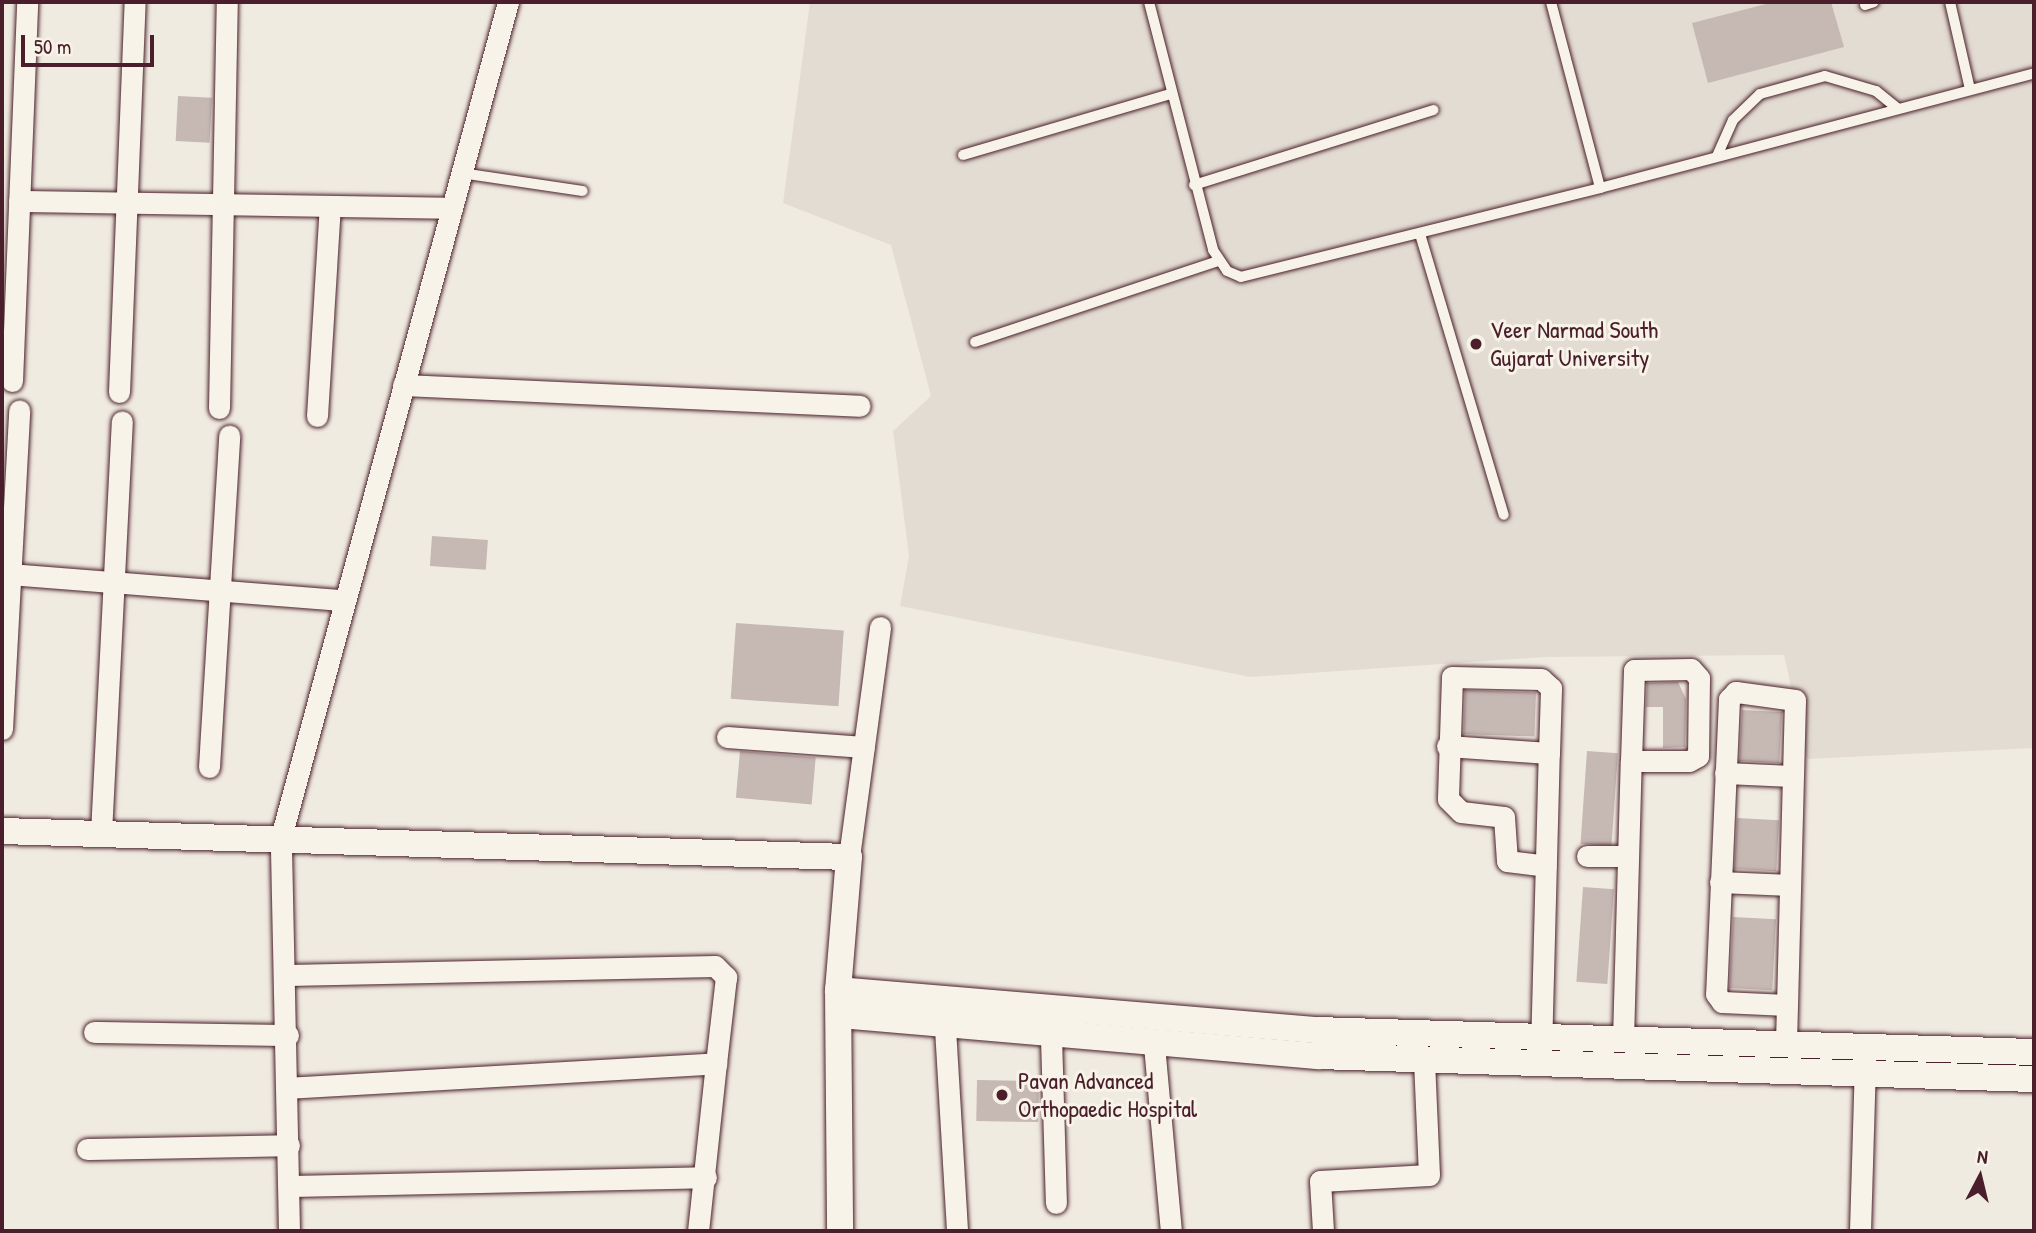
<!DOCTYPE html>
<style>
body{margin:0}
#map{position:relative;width:2036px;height:1233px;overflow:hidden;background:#f0ebe0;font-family:"Patrick Hand",sans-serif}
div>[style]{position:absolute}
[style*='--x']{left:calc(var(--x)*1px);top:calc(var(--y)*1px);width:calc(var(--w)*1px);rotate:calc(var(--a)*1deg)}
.built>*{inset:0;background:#e3dcd2}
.building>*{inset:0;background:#c6b8b3;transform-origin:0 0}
.roads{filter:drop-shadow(0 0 2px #4a1f2b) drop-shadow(0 0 2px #4a1f2b)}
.service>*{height:10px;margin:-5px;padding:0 5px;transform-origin:5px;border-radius:5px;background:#f7f3e8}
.minor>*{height:21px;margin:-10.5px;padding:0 10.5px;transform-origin:10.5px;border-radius:10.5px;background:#f7f3e8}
.tertiary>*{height:26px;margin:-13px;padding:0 13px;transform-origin:13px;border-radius:13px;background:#f7f3e8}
.dots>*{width:19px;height:19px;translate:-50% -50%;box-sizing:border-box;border:4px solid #f7f3e8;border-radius:50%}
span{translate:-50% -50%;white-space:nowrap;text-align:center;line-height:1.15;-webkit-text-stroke:6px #f7f3e8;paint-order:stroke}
.poi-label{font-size:24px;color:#4a1f2b}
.left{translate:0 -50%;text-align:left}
.frame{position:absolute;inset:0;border:4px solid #4a1f2b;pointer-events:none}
.north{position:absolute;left:1945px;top:1142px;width:70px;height:70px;-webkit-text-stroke:5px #f7f3e8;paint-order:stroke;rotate:7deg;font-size:19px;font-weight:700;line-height:28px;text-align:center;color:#4a1f2b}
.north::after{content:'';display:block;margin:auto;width:24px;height:32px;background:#4a1f2b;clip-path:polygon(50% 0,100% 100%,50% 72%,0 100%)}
.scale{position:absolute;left:21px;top:35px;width:133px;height:32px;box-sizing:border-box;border:4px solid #4a1f2b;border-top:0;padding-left:9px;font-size:21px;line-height:24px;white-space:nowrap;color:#4a1f2b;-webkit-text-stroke:5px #f7f3e8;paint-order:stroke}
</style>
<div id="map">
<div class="built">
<i style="clip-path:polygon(810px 2px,2034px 2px,2034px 748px,1807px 759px,1784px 655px,1546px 657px,1250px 677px,900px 606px,909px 556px,893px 431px,931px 396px,891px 245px,783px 203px)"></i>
</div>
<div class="building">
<i style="clip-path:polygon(1774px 2px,1831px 2px,1844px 47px,1708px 83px,1692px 23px)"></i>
<i style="left:178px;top:96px;width:34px;height:45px;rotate:3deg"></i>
<i style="left:432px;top:536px;width:56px;height:30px;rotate:4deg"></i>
<i style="left:736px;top:623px;width:108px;height:76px;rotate:4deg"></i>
<i style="clip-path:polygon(1678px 682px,1686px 699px,1685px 747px,1663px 748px,1663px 707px,1646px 707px,1647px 683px)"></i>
<i style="left:1465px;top:690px;width:71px;height:44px;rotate:2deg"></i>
<i style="left:1742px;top:710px;width:40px;height:51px;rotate:3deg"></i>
<i style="left:740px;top:751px;width:76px;height:47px;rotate:5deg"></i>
<i style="left:1587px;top:751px;width:31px;height:93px;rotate:4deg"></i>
<i style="left:1737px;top:818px;width:42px;height:51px;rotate:3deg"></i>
<i style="left:1583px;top:887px;width:31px;height:95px;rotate:4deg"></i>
<i style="left:1733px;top:917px;width:43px;height:71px;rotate:3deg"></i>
<i style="left:977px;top:1080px;width:62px;height:41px;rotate:1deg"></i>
</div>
<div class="roads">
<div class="service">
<i style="--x:1149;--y:2;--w:256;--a:75.5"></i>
<i style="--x:1213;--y:250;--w:25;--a:56"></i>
<i style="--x:1227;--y:271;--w:15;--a:23"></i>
<i style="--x:1241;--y:277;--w:370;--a:-13.9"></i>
<i style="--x:1551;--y:2;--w:192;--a:75.2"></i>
<i style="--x:1600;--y:188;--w:449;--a:-14.8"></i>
<i style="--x:1950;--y:2;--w:89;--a:77.1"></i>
<i style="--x:1865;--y:5;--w:9;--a:-18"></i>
<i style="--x:963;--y:155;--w:216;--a:-16.4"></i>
<i style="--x:1717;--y:156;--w:39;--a:-66"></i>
<i style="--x:1733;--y:120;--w:37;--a:-44"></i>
<i style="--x:1760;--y:94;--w:67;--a:-15.5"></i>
<i style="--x:1825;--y:76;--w:53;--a:16.4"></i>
<i style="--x:1876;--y:91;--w:27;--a:39"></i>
<i style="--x:461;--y:173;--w:123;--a:8.4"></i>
<i style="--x:1194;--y:185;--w:251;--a:-17.4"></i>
<i style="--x:1420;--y:234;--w:293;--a:73.4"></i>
<i style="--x:975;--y:342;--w:256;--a:-18.4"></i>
</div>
<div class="minor">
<i style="--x:19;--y:201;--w:433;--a:0.9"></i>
<i style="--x:12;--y:381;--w:379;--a:-87.7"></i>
<i style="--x:403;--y:385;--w:457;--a:2.6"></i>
<i style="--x:119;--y:392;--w:390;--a:-87.7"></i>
<i style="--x:219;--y:408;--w:406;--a:-88.9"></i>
<i style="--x:317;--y:416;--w:210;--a:-86.5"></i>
<i style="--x:10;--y:574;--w:332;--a:4.5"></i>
<i style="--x:2;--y:729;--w:319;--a:-86.9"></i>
<i style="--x:727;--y:737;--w:137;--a:4.2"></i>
<i style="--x:1447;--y:746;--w:102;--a:3.9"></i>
<i style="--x:209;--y:767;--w:332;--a:-86.5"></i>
<i style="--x:1725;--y:773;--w:67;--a:2.6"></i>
<i style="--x:101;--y:833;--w:412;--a:-87.1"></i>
<i style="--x:1587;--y:856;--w:41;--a:0"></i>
<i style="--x:849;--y:857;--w:232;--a:-82.3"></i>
<i style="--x:1720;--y:882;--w:70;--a:2.5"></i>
<i style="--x:288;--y:975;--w:427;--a:-1.2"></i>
<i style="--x:715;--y:966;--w:16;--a:45"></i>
<i style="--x:726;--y:977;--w:87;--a:96.6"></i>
<i style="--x:945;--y:1028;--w:203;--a:86.6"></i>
<i style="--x:94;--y:1032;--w:194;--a:0.9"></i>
<i style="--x:1051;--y:1037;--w:166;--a:88.3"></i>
<i style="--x:1623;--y:1039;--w:278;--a:-88.4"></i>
<i style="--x:1631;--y:761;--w:91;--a:-88.1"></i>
<i style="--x:1634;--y:670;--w:57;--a:-1"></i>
<i style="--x:1691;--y:669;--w:12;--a:48"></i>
<i style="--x:1699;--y:678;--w:78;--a:90.7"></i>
<i style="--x:1698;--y:756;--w:10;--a:151"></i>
<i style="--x:1689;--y:761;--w:58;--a:180"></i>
<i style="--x:1786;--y:1043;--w:343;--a:-88.5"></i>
<i style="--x:1795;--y:700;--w:60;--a:-172.3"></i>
<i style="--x:1736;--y:692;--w:10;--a:135"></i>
<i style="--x:1729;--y:699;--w:295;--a:92.5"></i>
<i style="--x:1716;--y:994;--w:10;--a:53"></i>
<i style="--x:1722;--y:1002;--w:65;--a:2.6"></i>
<i style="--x:1154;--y:1045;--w:187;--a:84.8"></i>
<i style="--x:1541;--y:1051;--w:298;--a:-88.5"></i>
<i style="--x:1549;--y:753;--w:65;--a:-88.2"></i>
<i style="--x:1551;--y:688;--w:13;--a:-138"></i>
<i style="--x:1541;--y:679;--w:89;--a:-178.7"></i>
<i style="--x:1452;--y:677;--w:122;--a:91.9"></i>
<i style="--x:1448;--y:799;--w:18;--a:45"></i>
<i style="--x:1461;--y:812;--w:43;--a:6.6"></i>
<i style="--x:1504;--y:817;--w:44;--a:86.1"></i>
<i style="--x:1507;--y:861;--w:39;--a:7"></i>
<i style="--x:287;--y:1088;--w:430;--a:-3.3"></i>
<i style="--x:716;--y:1063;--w:169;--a:96.1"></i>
<i style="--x:87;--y:1149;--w:202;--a:-1.1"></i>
<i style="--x:290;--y:1186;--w:416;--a:-1.2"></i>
<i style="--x:289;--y:1231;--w:394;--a:-91.2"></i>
<i style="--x:281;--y:837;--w:865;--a:-74.79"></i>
<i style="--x:1323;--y:1231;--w:50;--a:-93.4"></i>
<i style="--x:1320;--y:1181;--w:109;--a:-3.2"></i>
<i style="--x:1429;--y:1175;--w:116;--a:-92.5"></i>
<i style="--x:1860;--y:1231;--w:173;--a:-88.3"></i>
</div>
<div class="tertiary">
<i style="--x:2;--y:831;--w:847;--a:1.76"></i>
<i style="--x:849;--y:857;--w:133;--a:94.7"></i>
<i style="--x:838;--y:990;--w:241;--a:89.5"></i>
<i style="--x:838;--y:990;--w:480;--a:4.8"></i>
<i style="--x:1316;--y:1030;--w:718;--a:1.76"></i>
<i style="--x:839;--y:1015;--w:481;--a:4.9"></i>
<i style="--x:1318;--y:1056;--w:716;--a:1.84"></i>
</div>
</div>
<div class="dots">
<i style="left:1476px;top:344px;background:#4a1f2b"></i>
<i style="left:1002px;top:1095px;background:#4a1f2b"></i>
</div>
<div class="poi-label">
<span class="left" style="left:1490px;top:344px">Veer Narmad South<br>Gujarat University</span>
<span class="left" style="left:1018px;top:1095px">Pavan Advanced<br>Orthopaedic Hospital</span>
</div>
<div class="frame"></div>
<div class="north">N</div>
<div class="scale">50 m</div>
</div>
